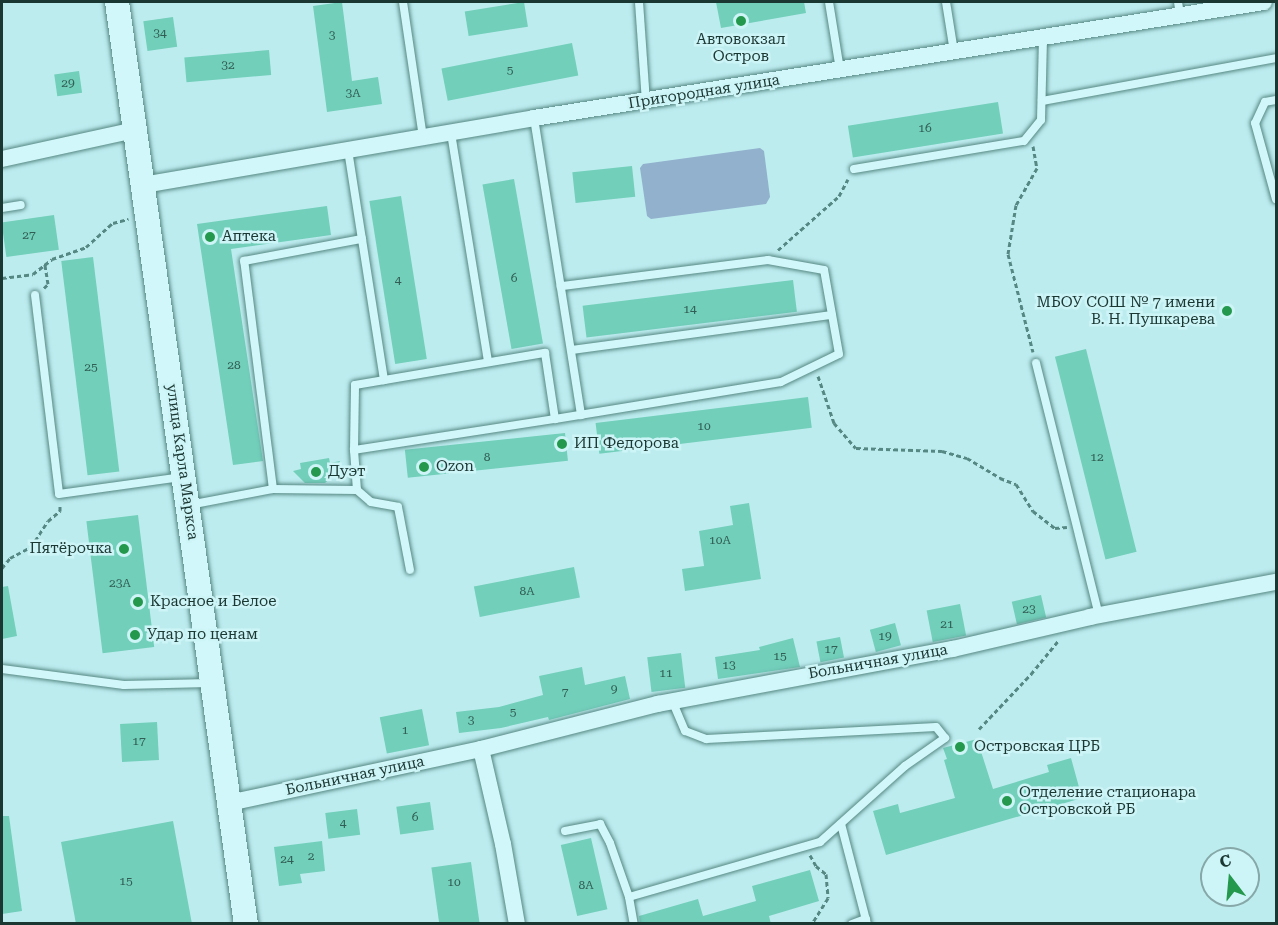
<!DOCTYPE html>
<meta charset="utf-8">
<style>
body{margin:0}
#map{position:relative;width:1278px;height:925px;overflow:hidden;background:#bdecef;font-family:"Roboto Serif",serif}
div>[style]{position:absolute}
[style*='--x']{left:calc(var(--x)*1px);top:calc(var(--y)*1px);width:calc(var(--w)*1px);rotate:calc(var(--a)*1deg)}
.green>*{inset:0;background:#91b1cd}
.building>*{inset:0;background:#72cfba;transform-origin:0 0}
.path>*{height:3px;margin-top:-1.5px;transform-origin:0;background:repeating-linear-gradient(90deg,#568883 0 4.5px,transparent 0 7.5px)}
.roads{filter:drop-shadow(0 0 2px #568883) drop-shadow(0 0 2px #568883)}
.service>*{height:8px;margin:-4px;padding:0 4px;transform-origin:4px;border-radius:4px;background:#d1f7fa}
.minor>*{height:16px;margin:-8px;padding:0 8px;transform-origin:8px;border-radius:8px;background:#d1f7fa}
.secondary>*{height:24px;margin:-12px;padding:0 12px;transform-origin:12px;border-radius:12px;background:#d1f7fa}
.dots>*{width:16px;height:16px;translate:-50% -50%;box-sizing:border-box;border:3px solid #cdf4f7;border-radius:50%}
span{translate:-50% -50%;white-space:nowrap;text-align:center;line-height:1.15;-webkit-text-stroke:5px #cdf4f7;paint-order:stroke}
.number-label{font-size:12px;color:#315d54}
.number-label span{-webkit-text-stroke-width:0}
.poi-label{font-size:15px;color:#1b3732}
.left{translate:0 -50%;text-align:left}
.right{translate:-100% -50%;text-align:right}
.street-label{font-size:15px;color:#1b3732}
.frame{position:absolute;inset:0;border:3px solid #1b3732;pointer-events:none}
.north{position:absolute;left:1200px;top:847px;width:60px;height:60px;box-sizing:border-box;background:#cdf4f7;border:2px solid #86a8a8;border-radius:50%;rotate:344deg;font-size:16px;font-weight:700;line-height:24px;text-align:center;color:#1b3732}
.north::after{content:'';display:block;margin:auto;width:21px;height:27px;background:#24994d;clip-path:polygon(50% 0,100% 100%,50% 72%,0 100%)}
</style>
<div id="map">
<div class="green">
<i style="clip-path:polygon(760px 148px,764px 151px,770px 197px,766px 204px,651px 219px,647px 216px,640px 168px,643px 164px)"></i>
</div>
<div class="building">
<i style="clip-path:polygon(342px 2px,352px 81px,378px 77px,382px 104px,327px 112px,313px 6px)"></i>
<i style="left:524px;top:2px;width:25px;height:60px;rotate:81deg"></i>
<i style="clip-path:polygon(716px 2px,804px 2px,806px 13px,721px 28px)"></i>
<i style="left:173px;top:17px;width:30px;height:30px;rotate:82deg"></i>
<i style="left:572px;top:43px;width:33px;height:133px;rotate:79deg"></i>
<i style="left:269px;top:50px;width:25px;height:85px;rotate:85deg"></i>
<i style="left:79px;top:71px;width:22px;height:25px;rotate:82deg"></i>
<i style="left:998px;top:102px;width:32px;height:152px;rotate:81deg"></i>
<i style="left:632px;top:166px;width:31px;height:60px;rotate:84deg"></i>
<i style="left:514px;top:179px;width:167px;height:32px;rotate:80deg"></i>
<i style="left:401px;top:196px;width:165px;height:32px;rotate:81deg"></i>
<i style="clip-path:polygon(327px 206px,331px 235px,231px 249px,263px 461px,233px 465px,197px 224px)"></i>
<i style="left:54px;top:215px;width:35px;height:53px;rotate:82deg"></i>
<i style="left:93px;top:257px;width:216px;height:32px;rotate:83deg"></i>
<i style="left:793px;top:280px;width:32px;height:212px;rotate:83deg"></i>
<i style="left:1086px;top:349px;width:209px;height:32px;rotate:76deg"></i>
<i style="left:808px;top:397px;width:31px;height:214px;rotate:83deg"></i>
<i style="left:565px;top:433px;width:28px;height:161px;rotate:84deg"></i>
<i style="clip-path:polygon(329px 458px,330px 463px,340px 461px,334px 475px,325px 483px,305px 483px,293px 471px,301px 469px,300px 463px)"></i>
<i style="clip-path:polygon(749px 503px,761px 579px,685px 591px,682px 569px,704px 566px,699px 531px,733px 525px,730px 506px)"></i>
<i style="left:138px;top:515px;width:133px;height:52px;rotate:83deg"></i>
<i style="left:574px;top:567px;width:31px;height:102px;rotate:79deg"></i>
<i style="clip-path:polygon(8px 586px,17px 636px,2px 639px,2px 587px)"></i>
<i style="left:1041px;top:595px;width:23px;height:30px;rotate:77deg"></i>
<i style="left:960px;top:604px;width:32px;height:34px;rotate:79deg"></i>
<i style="left:895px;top:623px;width:23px;height:26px;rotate:75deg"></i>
<i style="left:840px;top:637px;width:21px;height:24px;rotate:79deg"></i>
<i style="clip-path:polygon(793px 638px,800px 667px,718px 679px,715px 657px,760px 650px,759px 647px)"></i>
<i style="left:681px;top:653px;width:35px;height:34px;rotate:83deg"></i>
<i style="clip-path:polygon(582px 667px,585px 685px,625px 676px,630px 699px,549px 720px,548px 717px,501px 728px,459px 733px,456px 712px,499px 707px,543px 695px,539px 676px)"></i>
<i style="left:422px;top:709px;width:37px;height:43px;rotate:79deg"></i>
<i style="left:157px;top:722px;width:38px;height:37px;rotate:87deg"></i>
<i style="clip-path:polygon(977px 739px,993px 789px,1049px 772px,1047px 765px,1071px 758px,1082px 798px,886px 855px,873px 811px,898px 804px,900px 813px,955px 798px,944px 760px,947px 759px,943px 748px)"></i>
<i style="left:430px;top:802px;width:28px;height:34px;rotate:82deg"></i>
<i style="left:357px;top:809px;width:26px;height:32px;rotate:83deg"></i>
<i style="clip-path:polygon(2px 816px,9px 816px,22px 911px,2px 914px)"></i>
<i style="clip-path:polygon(173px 821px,192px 924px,76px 924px,61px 842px)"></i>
<i style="left:591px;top:838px;width:73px;height:31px;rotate:77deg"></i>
<i style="clip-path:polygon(322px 841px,325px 871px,300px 874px,302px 883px,279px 886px,274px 847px)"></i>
<i style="left:471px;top:862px;width:63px;height:40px;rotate:82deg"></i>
<i style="clip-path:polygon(810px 870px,819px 901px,769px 916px,771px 924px,640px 924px,639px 916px,698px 899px,703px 916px,756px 901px,752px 886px)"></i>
</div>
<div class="path">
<i style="--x:1033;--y:146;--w:22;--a:80"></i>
<i style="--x:1037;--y:168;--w:43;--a:119.6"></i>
<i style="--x:1016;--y:205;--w:50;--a:99.3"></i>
<i style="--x:1008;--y:254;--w:101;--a:75.7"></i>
<i style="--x:778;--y:250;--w:81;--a:-41.5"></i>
<i style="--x:839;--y:196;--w:19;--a:-62"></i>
<i style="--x:2;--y:278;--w:31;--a:-7"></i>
<i style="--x:33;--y:274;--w:24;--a:-38"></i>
<i style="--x:52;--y:259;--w:36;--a:-19"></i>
<i style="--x:86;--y:247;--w:36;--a:-42"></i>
<i style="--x:113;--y:223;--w:16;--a:-15"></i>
<i style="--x:44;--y:288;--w:6;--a:-45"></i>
<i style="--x:48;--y:284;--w:20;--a:-99"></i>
<i style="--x:818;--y:376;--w:50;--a:71.2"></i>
<i style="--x:834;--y:423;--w:33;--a:49"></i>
<i style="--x:856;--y:448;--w:86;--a:2"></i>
<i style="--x:942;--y:451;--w:26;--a:16"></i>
<i style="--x:967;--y:458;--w:39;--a:31"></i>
<i style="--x:1000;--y:478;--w:17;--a:21"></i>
<i style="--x:1016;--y:484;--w:32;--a:58"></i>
<i style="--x:1033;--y:511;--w:28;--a:38"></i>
<i style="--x:1055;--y:528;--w:12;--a:-5"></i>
<i style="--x:2;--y:568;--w:13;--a:-51"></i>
<i style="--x:10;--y:558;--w:24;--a:-28"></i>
<i style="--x:31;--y:547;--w:31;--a:-57"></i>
<i style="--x:48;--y:521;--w:16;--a:-40"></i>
<i style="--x:60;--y:511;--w:6;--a:-90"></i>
<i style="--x:979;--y:729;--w:76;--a:-46.6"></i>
<i style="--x:1031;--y:674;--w:43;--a:-50.7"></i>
<i style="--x:810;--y:855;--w:13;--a:61"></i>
<i style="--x:816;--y:866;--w:13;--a:39"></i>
<i style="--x:826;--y:874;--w:24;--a:85"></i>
<i style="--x:828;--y:898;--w:31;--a:122"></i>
</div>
<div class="roads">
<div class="service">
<i style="--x:403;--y:2;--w:137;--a:81.6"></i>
<i style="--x:639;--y:2;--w:99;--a:86"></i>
<i style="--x:829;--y:2;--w:69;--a:80.8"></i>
<i style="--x:946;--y:2;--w:51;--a:80.9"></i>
<i style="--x:1178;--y:2;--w:13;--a:81"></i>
<i style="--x:1276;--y:100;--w:11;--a:170"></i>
<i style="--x:1265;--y:102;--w:23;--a:115"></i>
<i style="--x:1255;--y:123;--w:79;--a:74.6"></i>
<i style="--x:1042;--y:101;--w:238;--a:-10.4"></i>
<i style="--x:534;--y:118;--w:301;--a:81"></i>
<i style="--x:451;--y:133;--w:232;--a:80.8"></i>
<i style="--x:348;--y:150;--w:233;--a:81.1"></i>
<i style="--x:854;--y:169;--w:172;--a:-9.4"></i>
<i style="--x:1024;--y:141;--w:27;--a:-51"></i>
<i style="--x:1041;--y:120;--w:82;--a:-88.6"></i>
<i style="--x:2;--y:208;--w:19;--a:-9"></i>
<i style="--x:35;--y:295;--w:200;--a:83.1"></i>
<i style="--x:59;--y:494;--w:123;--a:-7.9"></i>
<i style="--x:572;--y:350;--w:262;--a:-7.7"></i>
<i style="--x:1036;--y:363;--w:261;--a:76"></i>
<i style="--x:354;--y:450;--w:203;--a:-8.8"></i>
<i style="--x:273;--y:489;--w:230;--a:-97.2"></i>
<i style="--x:244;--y:261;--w:120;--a:-10.6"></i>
<i style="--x:357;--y:490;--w:18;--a:41"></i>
<i style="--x:371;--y:502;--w:27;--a:10"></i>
<i style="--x:398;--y:507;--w:64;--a:79.2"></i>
<i style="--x:189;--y:505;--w:86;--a:-10.8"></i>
<i style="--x:273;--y:489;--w:84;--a:0.7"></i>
<i style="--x:357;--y:490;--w:40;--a:-94.3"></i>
<i style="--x:354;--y:450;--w:65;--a:-89.1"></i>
<i style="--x:355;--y:385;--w:193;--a:-9.6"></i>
<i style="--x:545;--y:353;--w:67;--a:81.4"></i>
<i style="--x:555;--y:419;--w:229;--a:-9.3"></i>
<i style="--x:781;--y:382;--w:64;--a:-25.8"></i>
<i style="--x:839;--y:354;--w:85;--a:-100.1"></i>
<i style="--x:824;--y:270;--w:57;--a:-169.9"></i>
<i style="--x:768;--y:260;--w:209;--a:172.8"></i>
<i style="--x:2;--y:669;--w:123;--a:7.5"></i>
<i style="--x:124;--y:685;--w:86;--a:-1.3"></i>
<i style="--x:841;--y:824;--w:103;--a:75.4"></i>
<i style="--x:565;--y:831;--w:36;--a:-11"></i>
<i style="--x:600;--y:824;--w:21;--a:62"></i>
<i style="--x:610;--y:843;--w:57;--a:70.6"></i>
<i style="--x:629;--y:897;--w:27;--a:80"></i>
<i style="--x:629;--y:897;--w:199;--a:-16.1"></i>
<i style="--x:820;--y:842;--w:114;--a:-41.8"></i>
<i style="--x:905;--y:766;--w:49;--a:-35"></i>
<i style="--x:945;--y:738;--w:14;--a:-129"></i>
<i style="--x:936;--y:727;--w:230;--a:177"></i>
<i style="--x:706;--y:739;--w:22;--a:-159"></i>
<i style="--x:685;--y:731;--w:33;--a:-113"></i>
<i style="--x:852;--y:924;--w:15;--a:-20"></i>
</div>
<div class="minor">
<i style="--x:2;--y:159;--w:136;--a:-12.3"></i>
<i style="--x:143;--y:185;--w:397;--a:-9.7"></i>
<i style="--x:534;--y:118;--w:739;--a:-9.03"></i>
<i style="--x:481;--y:749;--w:98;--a:77"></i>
<i style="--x:503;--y:844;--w:81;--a:80.1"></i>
<i style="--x:229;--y:803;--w:258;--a:-12.1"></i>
<i style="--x:481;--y:749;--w:183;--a:-14.3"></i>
<i style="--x:658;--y:704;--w:300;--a:-10.6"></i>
<i style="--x:953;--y:649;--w:141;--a:-13.1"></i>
<i style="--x:1090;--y:617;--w:189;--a:-10.7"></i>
</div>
<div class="secondary">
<i style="--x:117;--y:2;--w:931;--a:82.04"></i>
</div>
</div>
<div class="dots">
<i style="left:741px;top:21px;background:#24994d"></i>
<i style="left:210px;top:237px;background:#24994d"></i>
<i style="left:1227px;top:311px;background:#24994d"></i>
<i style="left:562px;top:444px;background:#24994d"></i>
<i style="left:424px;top:467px;background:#24994d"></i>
<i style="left:316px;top:472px;background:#24994d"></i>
<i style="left:124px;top:549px;background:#24994d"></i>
<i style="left:138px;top:602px;background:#24994d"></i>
<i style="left:135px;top:635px;background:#24994d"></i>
<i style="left:960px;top:747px;background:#24994d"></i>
<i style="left:1007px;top:801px;background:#24994d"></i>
</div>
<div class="number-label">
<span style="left:160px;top:34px">34</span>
<span style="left:332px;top:36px">3</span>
<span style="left:228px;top:66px">32</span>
<span style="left:510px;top:71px">5</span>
<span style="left:68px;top:84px">29</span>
<span style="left:353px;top:94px">3А</span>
<span style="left:925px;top:129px">16</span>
<span style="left:29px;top:236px">27</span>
<span style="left:514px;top:279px">6</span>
<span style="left:398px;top:281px">4</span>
<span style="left:690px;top:310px">14</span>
<span style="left:234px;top:366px">28</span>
<span style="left:91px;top:368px">25</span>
<span style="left:704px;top:427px">10</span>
<span style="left:487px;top:458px">8</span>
<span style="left:1097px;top:458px">12</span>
<span style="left:720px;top:541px">10А</span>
<span style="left:120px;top:584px">23А</span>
<span style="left:527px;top:592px">8А</span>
<span style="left:1029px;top:610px">23</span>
<span style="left:947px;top:625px">21</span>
<span style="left:885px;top:637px">19</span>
<span style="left:831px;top:650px">17</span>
<span style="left:780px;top:657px">15</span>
<span style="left:729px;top:666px">13</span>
<span style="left:666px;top:674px">11</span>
<span style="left:614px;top:690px">9</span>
<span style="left:565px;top:693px">7</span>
<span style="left:513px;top:713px">5</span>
<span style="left:471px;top:721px">3</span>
<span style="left:405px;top:731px">1</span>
<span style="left:139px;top:742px">17</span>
<span style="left:415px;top:818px">6</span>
<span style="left:343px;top:824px">4</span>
<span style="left:311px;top:857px">2</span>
<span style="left:287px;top:860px">24</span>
<span style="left:126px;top:882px">15</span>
<span style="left:454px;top:883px">10</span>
<span style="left:586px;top:886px">8А</span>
</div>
<div class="poi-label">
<span style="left:741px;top:48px">Автовокзал<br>Остров</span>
<span class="left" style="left:222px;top:237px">Аптека</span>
<span class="right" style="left:1215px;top:311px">МБОУ СОШ № 7 имени<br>В. Н. Пушкарева</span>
<span class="left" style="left:574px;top:444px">ИП Федорова</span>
<span class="left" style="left:436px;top:467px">Ozon</span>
<span class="left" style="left:328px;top:472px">Дуэт</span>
<span class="right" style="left:112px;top:549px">Пятёрочка</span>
<span class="left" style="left:150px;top:602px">Красное и Белое</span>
<span class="left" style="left:147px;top:635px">Удар по ценам</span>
<span class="left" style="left:974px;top:747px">Островская ЦРБ</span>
<span class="left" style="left:1019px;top:801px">Отделение стационара<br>Островской РБ</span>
</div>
<div class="street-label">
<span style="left:704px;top:92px;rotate:-9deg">Пригородная улица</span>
<span style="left:182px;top:462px;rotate:82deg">улица Карла Маркса</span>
<span style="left:878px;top:662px;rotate:-10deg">Больничная улица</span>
<span style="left:355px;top:776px;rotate:-12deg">Больничная улица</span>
</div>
<div class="frame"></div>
<div class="north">С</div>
</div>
